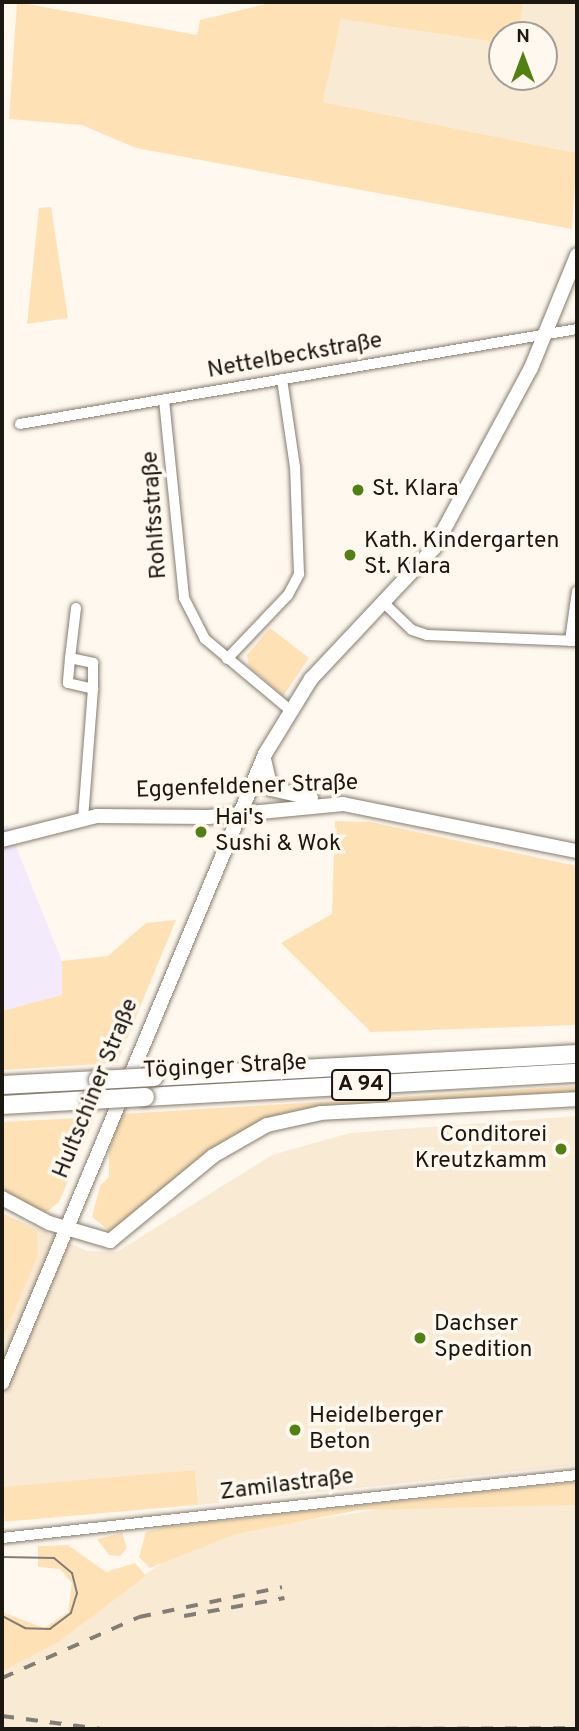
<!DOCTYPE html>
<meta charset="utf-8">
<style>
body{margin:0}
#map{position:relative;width:579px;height:1731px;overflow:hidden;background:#fef8ee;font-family:Overpass,sans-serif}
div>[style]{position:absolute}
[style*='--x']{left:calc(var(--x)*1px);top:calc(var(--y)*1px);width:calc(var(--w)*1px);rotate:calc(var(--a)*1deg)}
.built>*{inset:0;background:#f9ead3}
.industrial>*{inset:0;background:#f3ebfc}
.green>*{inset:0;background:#fee2b6;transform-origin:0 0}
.roads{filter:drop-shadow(0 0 2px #867c6e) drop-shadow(0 0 2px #867c6e)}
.street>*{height:10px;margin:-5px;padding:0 5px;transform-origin:5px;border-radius:5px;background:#fff}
.secondary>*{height:14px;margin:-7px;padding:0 7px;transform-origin:7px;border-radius:7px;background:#fff}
.highway>*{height:18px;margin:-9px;padding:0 9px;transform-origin:9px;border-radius:9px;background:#fff}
.tram>*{height:2px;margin:-1px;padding:0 1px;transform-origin:1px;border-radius:1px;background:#827d75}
.rail>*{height:3.5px;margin-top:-1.75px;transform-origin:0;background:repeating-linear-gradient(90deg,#827d75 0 12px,transparent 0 24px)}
.bridges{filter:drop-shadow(0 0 2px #867c6e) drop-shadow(0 0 2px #867c6e)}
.highway-bridge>*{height:18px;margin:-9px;padding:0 9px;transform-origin:9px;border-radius:9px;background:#fff}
.dots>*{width:19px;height:19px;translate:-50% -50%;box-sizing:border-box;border:4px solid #fef8ee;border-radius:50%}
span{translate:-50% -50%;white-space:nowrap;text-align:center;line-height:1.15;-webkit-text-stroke:7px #fef8ee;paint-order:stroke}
.shield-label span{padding:2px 5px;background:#fef8ee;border:2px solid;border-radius:5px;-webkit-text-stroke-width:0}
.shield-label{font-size:21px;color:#1b1812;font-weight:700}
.street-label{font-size:23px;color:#1b1812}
.poi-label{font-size:23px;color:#1b1812}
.left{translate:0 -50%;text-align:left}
.right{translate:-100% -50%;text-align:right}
.frame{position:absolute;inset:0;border:4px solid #1b1812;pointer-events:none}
.north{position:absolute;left:488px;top:21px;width:70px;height:70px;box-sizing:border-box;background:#fef8ee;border:2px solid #a39e96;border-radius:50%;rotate:0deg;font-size:19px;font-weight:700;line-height:28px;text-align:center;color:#1b1812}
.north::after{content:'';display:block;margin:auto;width:24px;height:32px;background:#518110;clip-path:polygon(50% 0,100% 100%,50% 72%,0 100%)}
</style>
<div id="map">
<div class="built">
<i style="clip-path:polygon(523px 2px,577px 2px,577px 153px,323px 102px,341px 18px,502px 43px,502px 77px,544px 77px,544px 35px,519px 35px)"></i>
<i style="clip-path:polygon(577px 1116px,577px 1465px,198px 1505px,195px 1470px,2px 1489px,2px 1213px,87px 1251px,117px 1252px,272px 1155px,350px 1133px)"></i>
<i style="clip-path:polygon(577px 1499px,577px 1729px,2px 1729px,2px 1671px,202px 1536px,436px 1501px)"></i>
</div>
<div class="industrial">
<i style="clip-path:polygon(7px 824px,62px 961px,62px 995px,2px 1011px,2px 827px)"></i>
</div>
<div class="green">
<i style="clip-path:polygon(17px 2px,197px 35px,200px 20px,274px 2px,523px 2px,519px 35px,502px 35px,502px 43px,341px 19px,323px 102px,577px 153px,572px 229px,136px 148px,82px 125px,9px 119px)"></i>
<i style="clip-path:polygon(51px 207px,68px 318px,27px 324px,39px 208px)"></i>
<i style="clip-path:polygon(270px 628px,309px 658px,283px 696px,249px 666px,247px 655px)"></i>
<i style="clip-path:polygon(335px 821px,370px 822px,577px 866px,577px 1025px,371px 1032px,281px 943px,332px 914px)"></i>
<i style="clip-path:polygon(176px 920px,117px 1063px,2px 1070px,2px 1011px,62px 995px,62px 961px,108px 956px,146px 923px)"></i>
<i style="clip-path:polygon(577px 1086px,577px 1093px,297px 1110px,231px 1136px,111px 1232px,92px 1217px,100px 1186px,109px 1177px,109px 1151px,122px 1114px)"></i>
<i style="clip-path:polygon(95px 1117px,59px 1202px,44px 1214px,14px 1202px,2px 1187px,2px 1122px)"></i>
<i style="clip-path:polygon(2px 1213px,37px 1231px,38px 1255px,2px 1340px)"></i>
<i style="left:195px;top:1470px;width:35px;height:194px;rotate:85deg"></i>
<i style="clip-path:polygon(577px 1482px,577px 1505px,359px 1510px,236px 1534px,150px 1568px,139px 1557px,146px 1532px,166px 1527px)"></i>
<i style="clip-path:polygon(122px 1533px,127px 1548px,120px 1556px,109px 1555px,97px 1539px)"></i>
<i style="clip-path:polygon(68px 1545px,106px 1572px,135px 1563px,146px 1576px,57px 1643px,2px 1671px,2px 1612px,44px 1628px,68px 1612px,72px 1583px,60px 1569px,38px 1567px,38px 1546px)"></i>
</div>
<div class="roads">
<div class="street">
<i style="--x:164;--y:400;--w:199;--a:84.2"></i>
<i style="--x:184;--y:598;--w:46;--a:62.9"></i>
<i style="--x:205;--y:639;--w:111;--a:39.9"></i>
<i style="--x:20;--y:424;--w:565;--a:-9.68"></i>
<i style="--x:385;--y:604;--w:37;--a:44"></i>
<i style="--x:412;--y:630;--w:16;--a:18"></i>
<i style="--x:427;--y:635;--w:150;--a:2.3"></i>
<i style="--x:76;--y:608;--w:50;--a:96.8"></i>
<i style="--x:70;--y:658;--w:24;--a:12"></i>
<i style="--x:93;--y:663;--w:26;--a:90"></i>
<i style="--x:570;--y:641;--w:50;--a:-82"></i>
<i style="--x:70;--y:658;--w:25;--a:95"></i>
<i style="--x:68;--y:683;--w:26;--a:13"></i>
<i style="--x:93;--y:689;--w:129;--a:94.4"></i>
<i style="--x:227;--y:659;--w:88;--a:-46.4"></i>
<i style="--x:288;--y:595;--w:24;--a:-62"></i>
<i style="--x:299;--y:574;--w:107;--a:-92.1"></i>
<i style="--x:295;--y:467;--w:89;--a:-98.4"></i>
<i style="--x:2;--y:1538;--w:578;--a:-6.25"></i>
</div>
<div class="secondary">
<i style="--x:264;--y:759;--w:31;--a:77"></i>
<i style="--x:271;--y:789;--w:41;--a:12.7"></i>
<i style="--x:2;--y:840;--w:98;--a:-14.2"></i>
<i style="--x:97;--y:816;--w:111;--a:0.5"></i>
<i style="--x:208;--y:817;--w:136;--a:-5.5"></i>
<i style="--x:343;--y:804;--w:239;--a:11.4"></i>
<i style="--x:2;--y:1198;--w:53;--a:28"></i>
<i style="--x:49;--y:1223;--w:64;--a:16.4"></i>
<i style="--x:110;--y:1241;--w:134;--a:-39.5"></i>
<i style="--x:213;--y:1156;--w:62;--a:-29.9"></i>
<i style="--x:267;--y:1125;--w:55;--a:-12.5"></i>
<i style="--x:321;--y:1113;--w:256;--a:-3.1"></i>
<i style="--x:2;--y:1383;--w:682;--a:-67.31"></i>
<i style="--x:265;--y:754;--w:88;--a:-58.5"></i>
<i style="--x:311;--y:679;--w:180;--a:-46.8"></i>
<i style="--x:434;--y:548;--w:204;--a:-61.7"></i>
<i style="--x:531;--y:368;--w:122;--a:-67.8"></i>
</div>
<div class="highway">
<i style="--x:154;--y:1077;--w:424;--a:-3.1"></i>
<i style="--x:2;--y:1085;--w:96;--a:-3"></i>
<i style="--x:145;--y:1097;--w:433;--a:-3.2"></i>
<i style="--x:2;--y:1105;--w:88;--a:-3.3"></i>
</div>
</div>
<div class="tram">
<i style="--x:2;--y:1557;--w:52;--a:1.1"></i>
<i style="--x:54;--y:1558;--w:23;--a:40"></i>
<i style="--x:72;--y:1573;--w:21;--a:76"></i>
<i style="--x:77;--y:1593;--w:21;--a:107"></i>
<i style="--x:71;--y:1613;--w:26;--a:143"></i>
<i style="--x:50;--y:1629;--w:25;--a:-178"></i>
<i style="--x:25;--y:1628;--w:26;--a:-152"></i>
</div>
<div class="rail">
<i style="--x:184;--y:1616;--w:102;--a:-10.2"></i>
<i style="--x:2;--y:1678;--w:150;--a:-24"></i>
<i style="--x:139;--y:1617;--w:146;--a:-11.8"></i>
<i style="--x:2;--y:1716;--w:100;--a:7.5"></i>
<i style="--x:337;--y:1729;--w:240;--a:-0.2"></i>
</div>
<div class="bridges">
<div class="highway-bridge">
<i style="--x:98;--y:1080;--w:56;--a:-3.1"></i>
<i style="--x:90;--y:1100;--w:55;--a:-3.1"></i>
</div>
</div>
<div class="dots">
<i style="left:358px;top:490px;background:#518110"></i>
<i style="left:350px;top:555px;background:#518110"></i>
<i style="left:201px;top:832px;background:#518110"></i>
<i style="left:561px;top:1149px;background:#518110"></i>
<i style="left:420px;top:1338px;background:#518110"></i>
<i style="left:295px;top:1430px;background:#518110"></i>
</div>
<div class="shield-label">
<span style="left:361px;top:1085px">A 94</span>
</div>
<div class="street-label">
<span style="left:295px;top:357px;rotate:-10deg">Nettelbeckstraße</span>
<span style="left:156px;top:515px;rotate:-94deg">Rohlfsstraße</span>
<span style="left:247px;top:788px;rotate:-2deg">Eggenfeldener Straße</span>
<span style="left:225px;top:1068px;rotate:-3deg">Töginger Straße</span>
<span style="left:97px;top:1089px;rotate:-68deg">Hultschiner Straße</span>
<span style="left:287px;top:1486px;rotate:-7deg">Zamilastraße</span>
</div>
<div class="poi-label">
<span class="left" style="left:372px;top:490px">St. Klara</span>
<span class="left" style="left:364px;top:555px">Kath. Kindergarten<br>St. Klara</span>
<span class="left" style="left:215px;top:832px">Hai's<br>Sushi &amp; Wok</span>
<span class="right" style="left:547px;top:1149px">Conditorei<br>Kreutzkamm</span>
<span class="left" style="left:434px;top:1338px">Dachser<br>Spedition</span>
<span class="left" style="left:309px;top:1430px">Heidelberger<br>Beton</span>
</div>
<div class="frame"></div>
<div class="north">N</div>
</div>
